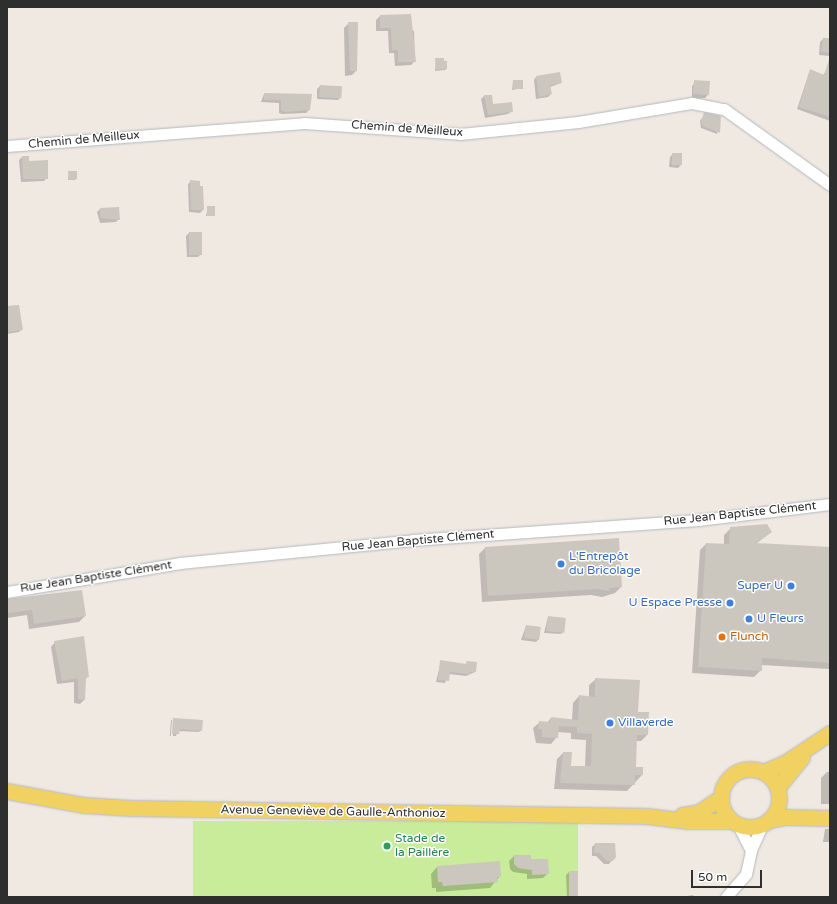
<!DOCTYPE html>
<meta charset="utf-8">
<style>
body{margin:0}
#map{position:relative;width:837px;height:904px;overflow:hidden;background:#efe9e1;font-family:"Varela Round",sans-serif}
div>[style]{position:absolute}
[style*='--x']{left:calc(var(--x)*1px);top:calc(var(--y)*1px);width:calc(var(--w)*1px);rotate:calc(var(--a)*1deg)}
.pitch>*{inset:0;background:#c9ec9a;transform-origin:0 0}
.shadow>*{inset:0;background:#0003;transform-origin:0 0}
.building>*{inset:0;background:#cbc7bf;transform-origin:0 0}
.roads{filter:drop-shadow(0 0 1px #b4b7c1) drop-shadow(0 0 1px #b4b7c1)}
.minor>*{height:11px;margin:-5.5px;padding:0 5.5px;transform-origin:5.5px;border-radius:5.5px;background:#fff}
.major>*{height:15px;margin:-7.5px;padding:0 7.5px;transform-origin:7.5px;border-radius:7.5px;background:#f2d163}
.major>.ring{margin:-7.5px;padding:0;box-sizing:content-box;background:none;border:15px solid #f2d163;border-radius:50%}
.dots>*{width:11px;height:11px;translate:-50% -50%;box-sizing:border-box;border:2px solid #fff;border-radius:50%}
span{translate:-50% -50%;white-space:nowrap;text-align:center;line-height:1.15;-webkit-text-stroke:3px #fff;paint-order:stroke}
.street-label{font-size:12px;color:#2e2e2e}
.shop-label{font-size:12px;color:#366cbe}
.left{translate:0 -50%;text-align:left}
.right{translate:-100% -50%;text-align:right}
.food-label{font-size:12px;color:#c56008}
.leisure-label{font-size:12px;color:#27864d}
.frame{position:absolute;inset:0;border:8px solid #2e2e2e;pointer-events:none}
.scale{position:absolute;left:691px;top:870px;width:71px;height:18px;box-sizing:border-box;border:2px solid #2e2e2e;border-top:0;padding-left:5px;font-size:12px;line-height:14px;white-space:nowrap;color:#2e2e2e;-webkit-text-stroke:3px #fff;paint-order:stroke}
</style>
<div id="map">
<div class="pitch">
<i style="left:193px;top:821px;width:385px;height:76px"></i>
</div>
<div class="shadow">
<i style="clip-path:polygon(380px 16px,414px 31px,415px 61px,411px 65px,395px 66px,394px 53px,389px 53px,388px 31px,376px 31px,376px 20px)"></i>
<i style="clip-path:polygon(349px 23px,356px 71px,352px 75px,345px 76px,344px 28px)"></i>
<i style="clip-path:polygon(823px 39px,830px 39px,830px 56px,819px 55px,820px 42px)"></i>
<i style="clip-path:polygon(436px 59px,446px 69px,445px 70px,435px 71px)"></i>
<i style="clip-path:polygon(810px 70px,823px 75px,826px 71px,830px 72px,830px 121px,797px 109px)"></i>
<i style="clip-path:polygon(536px 77px,561px 83px,550px 87px,551px 94px,548px 97px,536px 99px,534px 80px)"></i>
<i style="clip-path:polygon(513px 81px,522px 88px,512px 90px)"></i>
<i style="clip-path:polygon(695px 83px,708px 95px,705px 98px,692px 99px,692px 86px)"></i>
<i style="clip-path:polygon(320px 86px,341px 97px,338px 100px,317px 99px,317px 89px)"></i>
<i style="clip-path:polygon(264px 94px,311px 95px,309px 110px,306px 113px,282px 114px,279px 113px,279px 103px,261px 102px)"></i>
<i style="clip-path:polygon(484px 96px,491px 96px,492px 105px,512px 111px,508px 114px,485px 118px,481px 99px)"></i>
<i style="clip-path:polygon(705px 114px,720px 116px,717px 134px,701px 128px,700px 121px)"></i>
<i style="clip-path:polygon(673px 154px,681px 165px,678px 168px,669px 167px,670px 157px)"></i>
<i style="clip-path:polygon(22px 157px,29px 162px,47px 178px,44px 181px,21px 182px,19px 160px)"></i>
<i style="clip-path:polygon(69px 172px,76px 179px,75px 180px,68px 180px)"></i>
<i style="clip-path:polygon(191px 181px,199px 187px,203px 210px,200px 213px,189px 212px,188px 184px)"></i>
<i style="clip-path:polygon(208px 207px,214px 215px,212px 216px,206px 216px)"></i>
<i style="clip-path:polygon(100px 209px,119px 219px,116px 222px,100px 223px,97px 212px)"></i>
<i style="clip-path:polygon(189px 233px,201px 254px,198px 257px,187px 257px,186px 236px)"></i>
<i style="clip-path:polygon(7px 307px,22px 329px,19px 332px,7px 334px)"></i>
<i style="clip-path:polygon(731px 528px,771px 532px,756px 544px,830px 548px,830px 676px,829px 669px,761px 665px,761px 670px,754px 677px,692px 673px,700px 550px,706px 544px,724px 545px,724px 535px)"></i>
<i style="clip-path:polygon(485px 548px,621px 587px,615px 593px,602px 597px,591px 595px,482px 602px,479px 554px)"></i>
<i style="clip-path:polygon(81px 592px,85px 616px,79px 622px,29px 629px,27px 615px,7px 618px,7px 600px)"></i>
<i style="clip-path:polygon(548px 617px,563px 632px,561px 634px,544px 633px)"></i>
<i style="clip-path:polygon(526px 626px,540px 627px,539px 639px,536px 642px,521px 640px)"></i>
<i style="clip-path:polygon(55px 642px,88px 676px,85px 680px,84px 700px,80px 704px,74px 703px,74px 682px,57px 684px,51px 647px)"></i>
<i style="clip-path:polygon(441px 661px,465px 665px,467px 662px,475px 672px,466px 676px,449px 674px,445px 683px,436px 682px)"></i>
<i style="clip-path:polygon(596px 679px,637px 713px,647px 735px,641px 741px,636px 741px,635px 768px,642px 775px,627px 791px,554px 789px,557px 759px,563px 753px,570px 766px,585px 767px,586px 740px,571px 739px,571px 733px,558px 732px,557px 737px,551px 744px,536px 743px,533px 728px,540px 722px,547px 723px,551px 718px,572px 720px,573px 703px,579px 696px,589px 697px,589px 685px)"></i>
<i style="clip-path:polygon(173px 719px,201px 730px,199px 732px,178px 731px,176px 736px,173px 736px)"></i>
<i style="left:172px;top:720px;width:16px;height:1px;rotate:94deg"></i>
<i style="clip-path:polygon(827px 772px,830px 772px,830px 804px,821px 804px,821px 778px)"></i>
<i style="clip-path:polygon(825px 829px,830px 829px,830px 842px,823px 842px)"></i>
<i style="clip-path:polygon(595px 844px,612px 860px,609px 864px,604px 864px,596px 856px,592px 856px,592px 847px)"></i>
<i style="clip-path:polygon(514px 856px,548px 873px,543px 878px,527px 879px,527px 874px,513px 872px,510px 869px,509px 861px)"></i>
<i style="clip-path:polygon(437px 867px,500px 876px,490px 888px,436px 892px,436px 888px,432px 888px,431px 874px)"></i>
<i style="clip-path:polygon(569px 872px,578px 897px,567px 897px,566px 875px)"></i>
<i style="clip-path:polygon(693px 895px,694px 897px,680px 897px)"></i>
</div>
<div class="building">
<i style="clip-path:polygon(411px 14px,416px 62px,398px 62px,398px 50px,392px 50px,391px 28px,380px 28px,380px 15px)"></i>
<i style="clip-path:polygon(348px 22px,358px 22px,357px 71px,350px 71px)"></i>
<i style="clip-path:polygon(823px 38px,830px 38px,830px 53px,821px 52px)"></i>
<i style="clip-path:polygon(435px 58px,444px 58px,444px 61px,447px 61px,447px 69px,436px 70px)"></i>
<i style="clip-path:polygon(829px 60px,830px 60px,830px 117px,799px 107px,810px 69px,824px 75px)"></i>
<i style="clip-path:polygon(560px 72px,562px 83px,550px 85px,552px 94px,539px 97px,536px 76px)"></i>
<i style="left:513px;top:80px;width:10px;height:9px"></i>
<i style="left:710px;top:81px;width:14px;height:16px;rotate:94deg"></i>
<i style="left:320px;top:85px;width:22px;height:12px;rotate:3deg"></i>
<i style="clip-path:polygon(264px 93px,312px 94px,310px 110px,285px 112px,281px 110px,281px 100px,264px 100px)"></i>
<i style="clip-path:polygon(484px 95px,492px 95px,493px 104px,512px 102px,513px 112px,488px 115px)"></i>
<i style="clip-path:polygon(704px 112px,721px 116px,720px 133px,703px 126px,701px 123px)"></i>
<i style="left:672px;top:153px;width:10px;height:12px"></i>
<i style="clip-path:polygon(22px 156px,29px 156px,29px 161px,48px 160px,48px 179px,23px 179px)"></i>
<i style="clip-path:polygon(68px 171px,77px 171px,77px 179px,69px 180px)"></i>
<i style="clip-path:polygon(190px 180px,200px 181px,200px 186px,203px 186px,204px 210px,191px 210px)"></i>
<i style="left:207px;top:206px;width:8px;height:10px"></i>
<i style="clip-path:polygon(119px 207px,120px 220px,100px 218px,100px 208px)"></i>
<i style="left:189px;top:232px;width:13px;height:23px"></i>
<i style="clip-path:polygon(19px 305px,23px 330px,7px 332px,7px 306px)"></i>
<i style="clip-path:polygon(767px 524px,772px 532px,756px 543px,830px 547px,830px 663px,762px 658px,762px 671px,698px 667px,706px 543px,729px 544px,730px 527px)"></i>
<i style="clip-path:polygon(619px 538px,622px 587px,609px 588px,609px 591px,598px 589px,488px 596px,485px 547px)"></i>
<i style="clip-path:polygon(82px 590px,86px 616px,34px 624px,32px 610px,8px 613px,7px 599px)"></i>
<i style="left:548px;top:616px;width:18px;height:15px;rotate:6deg"></i>
<i style="left:526px;top:625px;width:15px;height:13px;rotate:8deg"></i>
<i style="clip-path:polygon(84px 636px,89px 677px,86px 677px,85px 700px,78px 699px,78px 678px,62px 681px,54px 641px)"></i>
<i style="clip-path:polygon(440px 660px,466px 664px,467px 661px,477px 662px,476px 672px,470px 672px,469px 674px,450px 672px,449px 681px,438px 680px)"></i>
<i style="clip-path:polygon(595px 678px,640px 680px,638px 712px,649px 712px,648px 735px,637px 735px,636px 767px,643px 767px,643px 775px,635px 775px,635px 785px,560px 783px,563px 752px,572px 752px,571px 766px,591px 766px,592px 734px,577px 733px,577px 727px,559px 726px,558px 738px,542px 737px,542px 729px,538px 729px,539px 721px,550px 722px,551px 717px,578px 720px,579px 695px,595px 697px)"></i>
<i style="clip-path:polygon(173px 718px,203px 720px,202px 731px,180px 729px,179px 734px,172px 734px)"></i>
<i style="clip-path:polygon(595px 843px,615px 843px,616px 857px,613px 861px,607px 861px,599px 853px,594px 853px)"></i>
<i style="clip-path:polygon(514px 855px,531px 855px,531px 859px,548px 859px,549px 874px,532px 875px,532px 870px,518px 868px,514px 864px)"></i>
<i style="clip-path:polygon(500px 861px,501px 877px,497px 877px,498px 882px,443px 886px,442px 882px,438px 882px,437px 866px)"></i>
<i style="left:569px;top:871px;width:9px;height:26px"></i>
</div>
<div class="roads">
<div class="minor">
<i style="--x:7;--y:146;--w:298;--a:-4.4"></i>
<i style="--x:304;--y:123;--w:156;--a:4"></i>
<i style="--x:460;--y:134;--w:119;--a:-5.8"></i>
<i style="--x:578;--y:122;--w:116;--a:-9.5"></i>
<i style="--x:692;--y:103;--w:33;--a:11"></i>
<i style="--x:724;--y:109;--w:130;--a:35.6"></i>
<i style="--x:7;--y:592;--w:175;--a:-9.5"></i>
<i style="--x:180;--y:563;--w:234;--a:-5.6"></i>
<i style="--x:413;--y:540;--w:286;--a:-4"></i>
<i style="--x:698;--y:520;--w:133;--a:-6.9"></i>
<i style="--x:738;--y:825;--w:28;--a:63"></i>
<i style="--x:726;--y:897;--w:30;--a:-49"></i>
<i style="--x:746;--y:874;--w:25;--a:-78"></i>
<i style="--x:751;--y:850;--w:27;--a:-66"></i>
</div>
<div class="major">
<i class="ring" style="left:721px;top:769px;width:43px;height:43px"></i>
<i style="--x:763;--y:772;--w:25;--a:-23"></i>
<i style="--x:786;--y:762;--w:53;--a:-33.4"></i>
<i style="--x:778;--y:787;--w:38;--a:-51"></i>
<i style="--x:7;--y:791;--w:77;--a:10.4"></i>
<i style="--x:83;--y:805;--w:48;--a:3.6"></i>
<i style="--x:131;--y:808;--w:516;--a:0.89"></i>
<i style="--x:647;--y:816;--w:41;--a:7"></i>
<i style="--x:688;--y:821;--w:44;--a:0"></i>
<i style="--x:682;--y:815;--w:17;--a:-10"></i>
<i style="--x:699;--y:812;--w:27;--a:-34"></i>
<i style="--x:770;--y:820;--w:16;--a:-11"></i>
<i style="--x:786;--y:817;--w:44;--a:1.3"></i>
</div>
</div>
<div class="dots">
<i style="left:561px;top:564px;background:#3f7fe0"></i>
<i style="left:791px;top:586px;background:#3f7fe0"></i>
<i style="left:730px;top:603px;background:#3f7fe0"></i>
<i style="left:749px;top:619px;background:#3f7fe0"></i>
<i style="left:722px;top:637px;background:#e8710a"></i>
<i style="left:610px;top:723px;background:#3f7fe0"></i>
<i style="left:387px;top:846px;background:#2e9e5b"></i>
</div>
<div class="street-label">
<span style="left:407px;top:129px;rotate:4deg">Chemin de Meilleux</span>
<span style="left:84px;top:140px;rotate:-5deg">Chemin de Meilleux</span>
<span style="left:740px;top:514px;rotate:-6deg">Rue Jean Baptiste Clément</span>
<span style="left:418px;top:541px;rotate:-5deg">Rue Jean Baptiste Clément</span>
<span style="left:96px;top:577px;rotate:-9deg">Rue Jean Baptiste Clément</span>
<span style="left:333px;top:812px;rotate:1deg">Avenue Geneviève de Gaulle-Anthonioz</span>
</div>
<div class="shop-label">
<span class="left" style="left:569px;top:564px">L'Entrepôt<br>du Bricolage</span>
<span class="right" style="left:783px;top:586px">Super U</span>
<span class="right" style="left:722px;top:603px">U Espace Presse</span>
<span class="left" style="left:757px;top:619px">U Fleurs</span>
<span class="left" style="left:618px;top:723px">Villaverde</span>
</div>
<div class="food-label">
<span class="left" style="left:730px;top:637px">Flunch</span>
</div>
<div class="leisure-label">
<span class="left" style="left:395px;top:846px">Stade de<br>la Paillère</span>
</div>
<div class="frame"></div>
<div class="scale">50 m</div>
</div>
